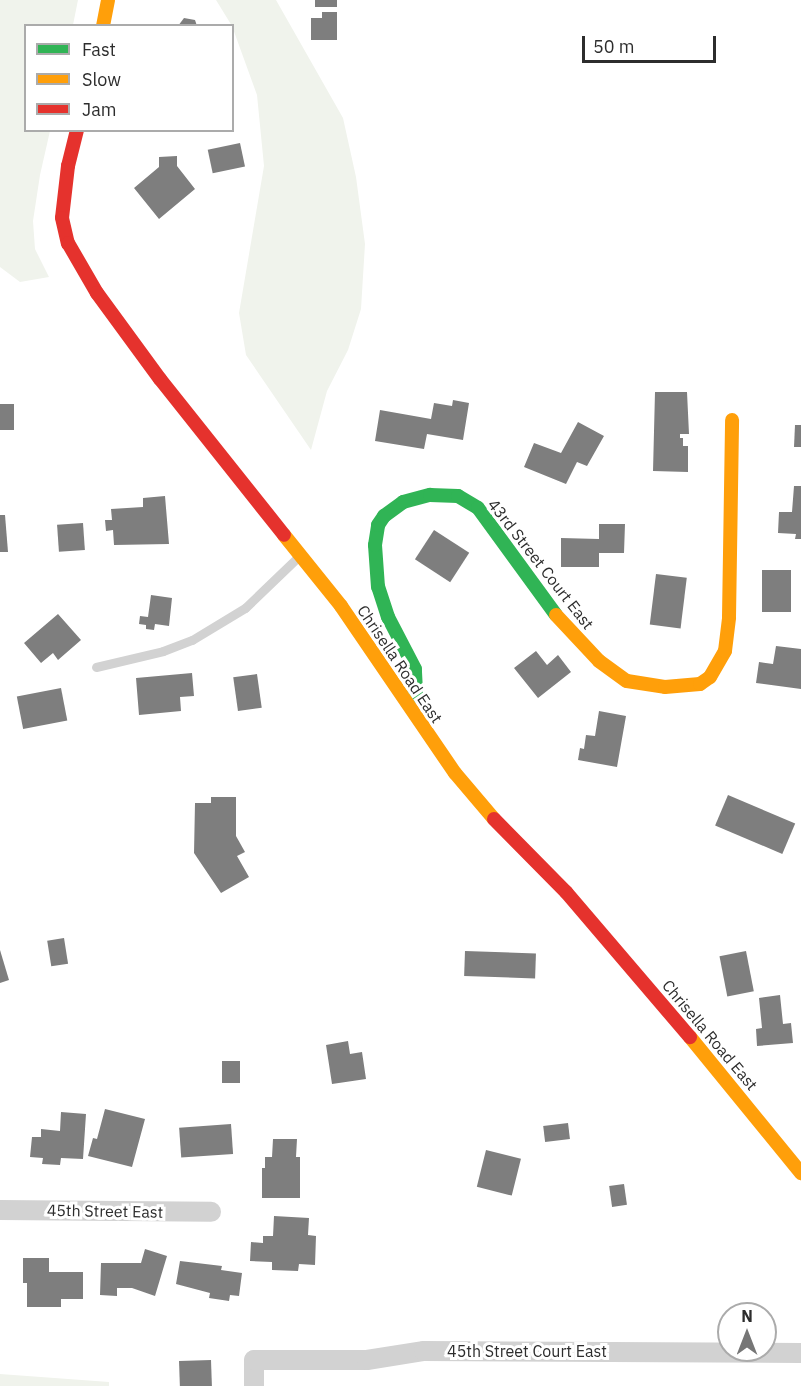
<!DOCTYPE html>
<style>
body{margin:0}
#map{position:relative;width:801px;height:1386px;overflow:hidden;background:#fff;font-family:"IBM Plex Sans",sans-serif}
div>[style]{position:absolute}
[style*='--x']{left:calc(var(--x)*1px);top:calc(var(--y)*1px);width:calc(var(--w)*1px);rotate:calc(var(--a)*1deg)}
.green>*{inset:0;background:#f0f3ec}
.building>*{inset:0;background:#7e7e7e;transform-origin:0 0}
.lane>*{height:9px;margin:-4.5px;padding:0 4.5px;transform-origin:4.5px;border-radius:4.5px;background:#d2d2d2}
.street>*{height:20px;margin:-10px;padding:0 10px;transform-origin:10px;border-radius:10px;background:#d2d2d2}
.fast>*{height:14px;margin:-7px;padding:0 7px;transform-origin:7px;border-radius:7px;background:#30b455}
.slow>*{height:14px;margin:-7px;padding:0 7px;transform-origin:7px;border-radius:7px;background:#ff9f0a}
.jam>*{height:14px;margin:-7px;padding:0 7px;transform-origin:7px;border-radius:7px;background:#e5322d}
span{translate:-50% -50%;white-space:nowrap;text-align:center;line-height:1.15;-webkit-text-stroke:6px #fff;paint-order:stroke}
.street-label{font-size:16px;color:#2d2d2d}
.legend{position:absolute;left:24px;top:24px;width:210px;height:108px;box-sizing:border-box;background:#fff;border:2px solid #ababab;margin:0;padding:8px 10px;list-style:none;font-size:18px;color:#2d2d2d}
.legend li{display:flex;align-items:center;gap:12px;height:30px}
.legend b{width:30px;border:2px solid #ababab}
.north{position:absolute;left:717px;top:1302px;width:60px;height:60px;box-sizing:border-box;background:#fff;border:2px solid #ababab;border-radius:50%;rotate:0deg;font-size:16px;font-weight:700;line-height:24px;text-align:center;color:#2d2d2d}
.north::after{content:'';display:block;margin:auto;width:21px;height:27px;background:#767676;clip-path:polygon(50% 0,100% 100%,50% 72%,0 100%)}
.scale{position:absolute;left:582px;top:36px;width:134px;height:27px;box-sizing:border-box;border:3px solid #2d2d2d;border-top:0;padding-left:8px;font-size:18px;line-height:21px;white-space:nowrap;color:#2d2d2d;-webkit-text-stroke:4px #fff;paint-order:stroke}
</style>
<div id="map">
<div class="green">
<i style="clip-path:polygon(0 0,78px 0,73px 25px,26px 26px,26px 130px,50px 131px,40px 175px,33px 221px,35px 249px,49px 277px,20px 282px,0 267px)"></i>
<i style="clip-path:polygon(216px 0,276px 0,343px 118px,356px 177px,365px 244px,361px 309px,348px 350px,327px 391px,311px 450px,246px 355px,239px 313px,264px 166px,257px 95px,232px 26px)"></i>
<i style="clip-path:polygon(0 1374px,109px 1382px,109px 1386px,0 1386px)"></i>
</div>
<div class="building">
<i style="left:315px;top:0;width:22px;height:7px"></i>
<i style="clip-path:polygon(322px 12px,337px 12px,337px 40px,311px 40px,311px 18px,322px 18px)"></i>
<i style="clip-path:polygon(184px 18px,195px 20px,197px 26px,178px 26px)"></i>
<i style="left:240px;top:143px;width:24px;height:33px;rotate:78deg"></i>
<i style="clip-path:polygon(177px 156px,177px 166px,195px 189px,159px 219px,134px 188px,159px 167px,159px 157px)"></i>
<i style="clip-path:polygon(655px 392px,687px 392px,689px 434px,680px 434px,680px 438px,683px 438px,683px 446px,688px 446px,688px 472px,653px 471px)"></i>
<i style="clip-path:polygon(453px 400px,469px 403px,463px 440px,427px 434px,424px 449px,375px 441px,380px 410px,431px 419px,434px 403px,452px 406px)"></i>
<i style="left:0;top:404px;width:14px;height:26px"></i>
<i style="clip-path:polygon(578px 422px,604px 436px,587px 466px,577px 462px,566px 484px,524px 467px,534px 443px,561px 453px)"></i>
<i style="clip-path:polygon(795px 425px,801px 425px,801px 447px,794px 447px)"></i>
<i style="clip-path:polygon(794px 486px,801px 486px,801px 539px,795px 539px,796px 534px,778px 533px,779px 512px,792px 512px)"></i>
<i style="clip-path:polygon(165px 496px,169px 544px,114px 545px,113px 530px,106px 531px,105px 520px,112px 520px,111px 509px,143px 507px,143px 498px)"></i>
<i style="clip-path:polygon(0 515px,5px 515px,8px 552px,0 552px)"></i>
<i style="left:83px;top:523px;width:27px;height:26px;rotate:86deg"></i>
<i style="clip-path:polygon(599px 524px,625px 524px,624px 553px,599px 553px,599px 567px,561px 567px,561px 538px,599px 539px)"></i>
<i style="left:434px;top:530px;width:42px;height:35px;rotate:33deg"></i>
<i style="left:762px;top:570px;width:29px;height:42px"></i>
<i style="left:656px;top:574px;width:31px;height:51px;rotate:7deg"></i>
<i style="clip-path:polygon(151px 595px,172px 598px,169px 626px,155px 624px,154px 630px,146px 629px,146px 625px,139px 624px,140px 616px,148px 617px)"></i>
<i style="clip-path:polygon(58px 614px,81px 640px,58px 660px,53px 653px,41px 663px,24px 643px)"></i>
<i style="clip-path:polygon(776px 646px,801px 649px,801px 689px,756px 683px,759px 662px,773px 664px)"></i>
<i style="clip-path:polygon(536px 651px,547px 665px,558px 655px,571px 672px,538px 698px,514px 668px)"></i>
<i style="clip-path:polygon(192px 673px,194px 696px,180px 697px,181px 711px,139px 715px,136px 678px)"></i>
<i style="left:257px;top:674px;width:34px;height:24px;rotate:82deg"></i>
<i style="left:61px;top:688px;width:33px;height:45px;rotate:79deg"></i>
<i style="clip-path:polygon(599px 711px,626px 716px,617px 767px,578px 760px,580px 748px,584px 749px,586px 735px,595px 736px)"></i>
<i style="left:728px;top:795px;width:73px;height:33px;rotate:23deg"></i>
<i style="clip-path:polygon(211px 797px,236px 797px,236px 836px,245px 852px,237px 856px,249px 877px,221px 893px,194px 853px,195px 803px,211px 803px)"></i>
<i style="left:64px;top:938px;width:26px;height:17px;rotate:81deg"></i>
<i style="clip-path:polygon(0 950px,9px 980px,0 983px)"></i>
<i style="left:465px;top:951px;width:71px;height:25px;rotate:2deg"></i>
<i style="left:746px;top:951px;width:41px;height:27px;rotate:79deg"></i>
<i style="clip-path:polygon(780px 995px,783px 1024px,791px 1023px,793px 1043px,757px 1046px,756px 1029px,762px 1028px,759px 998px)"></i>
<i style="clip-path:polygon(348px 1041px,350px 1054px,362px 1052px,366px 1079px,332px 1084px,326px 1045px)"></i>
<i style="left:222px;top:1061px;width:18px;height:22px"></i>
<i style="clip-path:polygon(105px 1109px,145px 1119px,132px 1167px,88px 1156px,93px 1138px,97px 1139px)"></i>
<i style="clip-path:polygon(61px 1112px,86px 1114px,83px 1159px,61px 1158px,60px 1165px,42px 1164px,43px 1158px,30px 1157px,32px 1137px,41px 1137px,41px 1129px,60px 1131px)"></i>
<i style="left:568px;top:1123px;width:16px;height:25px;rotate:83deg"></i>
<i style="left:231px;top:1124px;width:30px;height:52px;rotate:86deg"></i>
<i style="clip-path:polygon(273px 1139px,297px 1139px,296px 1157px,300px 1157px,300px 1198px,262px 1198px,262px 1168px,265px 1168px,265px 1157px,272px 1157px)"></i>
<i style="left:486px;top:1150px;width:36px;height:38px;rotate:14deg"></i>
<i style="left:624px;top:1184px;width:21px;height:15px;rotate:82deg"></i>
<i style="clip-path:polygon(274px 1216px,309px 1218px,308px 1235px,316px 1236px,315px 1265px,299px 1264px,298px 1271px,272px 1270px,272px 1262px,250px 1261px,251px 1242px,263px 1243px,263px 1236px,273px 1236px)"></i>
<i style="clip-path:polygon(145px 1249px,167px 1256px,155px 1296px,132px 1288px,117px 1288px,117px 1296px,100px 1295px,101px 1263px,141px 1263px)"></i>
<i style="clip-path:polygon(23px 1258px,49px 1258px,49px 1272px,83px 1272px,83px 1299px,61px 1299px,61px 1307px,27px 1307px,27px 1283px,23px 1283px)"></i>
<i style="clip-path:polygon(180px 1261px,222px 1266px,221px 1270px,242px 1273px,239px 1296px,230px 1295px,229px 1301px,209px 1298px,210px 1293px,176px 1284px)"></i>
<i style="left:211px;top:1360px;width:26px;height:32px;rotate:88deg"></i>
</div>
<div class="lane">
<i style="--x:96;--y:667;--w:69;--a:-13.4"></i>
<i style="--x:163;--y:651;--w:31;--a:-21"></i>
<i style="--x:192;--y:640;--w:62;--a:-31.1"></i>
<i style="--x:245;--y:608;--w:74;--a:-43.9"></i>
</div>
<div class="street">
<i style="--x:0;--y:1210;--w:211;--a:0.5"></i>
<i style="--x:254;--y:1386;--w:26;--a:-90"></i>
<i style="--x:254;--y:1360;--w:113;--a:0"></i>
<i style="--x:367;--y:1360;--w:58;--a:-9"></i>
<i style="--x:424;--y:1351;--w:377;--a:0.3"></i>
</div>
<div class="fast">
<i style="--x:407;--y:702;--w:14;--a:-51"></i>
<i style="--x:416;--y:691;--w:22;--a:-93"></i>
<i style="--x:415;--y:669;--w:59;--a:-117.4"></i>
<i style="--x:388;--y:617;--w:32;--a:-108"></i>
<i style="--x:378;--y:587;--w:42;--a:-94.1"></i>
<i style="--x:375;--y:545;--w:20;--a:-81"></i>
<i style="--x:378;--y:525;--w:11;--a:-56"></i>
<i style="--x:384;--y:516;--w:24;--a:-36"></i>
<i style="--x:403;--y:502;--w:28;--a:-15"></i>
<i style="--x:430;--y:495;--w:28;--a:2"></i>
<i style="--x:458;--y:496;--w:23;--a:31"></i>
<i style="--x:478;--y:508;--w:132;--a:53.9"></i>
</div>
<div class="slow">
<i style="--x:103;--y:26;--w:26;--a:-79"></i>
<i style="--x:284;--y:535;--w:91;--a:51.2"></i>
<i style="--x:341;--y:606;--w:202;--a:55.7"></i>
<i style="--x:455;--y:773;--w:60;--a:49.7"></i>
<i style="--x:556;--y:615;--w:63;--a:46.9"></i>
<i style="--x:599;--y:661;--w:34;--a:36"></i>
<i style="--x:627;--y:681;--w:38;--a:9"></i>
<i style="--x:665;--y:687;--w:35;--a:-5"></i>
<i style="--x:700;--y:684;--w:12;--a:-35"></i>
<i style="--x:710;--y:677;--w:30;--a:-60"></i>
<i style="--x:725;--y:651;--w:34;--a:-83"></i>
<i style="--x:729;--y:617;--w:197;--a:-89.1"></i>
<i style="--x:690;--y:1037;--w:176;--a:50.8"></i>
</div>
<div class="jam">
<i style="--x:77;--y:130;--w:37;--a:104"></i>
<i style="--x:68;--y:166;--w:52;--a:96.6"></i>
<i style="--x:62;--y:218;--w:26;--a:77"></i>
<i style="--x:68;--y:243;--w:58;--a:59.9"></i>
<i style="--x:97;--y:293;--w:107;--a:53.8"></i>
<i style="--x:160;--y:379;--w:199;--a:51.5"></i>
<i style="--x:494;--y:819;--w:103;--a:45.4"></i>
<i style="--x:566;--y:892;--w:191;--a:49.5"></i>
</div>
<div class="street-label">
<span style="left:541px;top:564px;rotate:52deg">43rd Street Court East</span>
<span style="left:400px;top:664px;rotate:56deg">Chrisella Road East</span>
<span style="left:710px;top:1035px;rotate:50deg">Chrisella Road East</span>
<span style="left:105px;top:1211px;rotate:1deg">45th Street East</span>
<span style="left:527px;top:1351px">45th Street Court East</span>
</div>
<ul class="legend">
<li><b style="height:8px;background:#30b455"></b>Fast</li>
<li><b style="height:8px;background:#ff9f0a"></b>Slow</li>
<li><b style="height:8px;background:#e5322d"></b>Jam</li>
</ul>
<div class="north">N</div>
<div class="scale">50 m</div>
</div>
